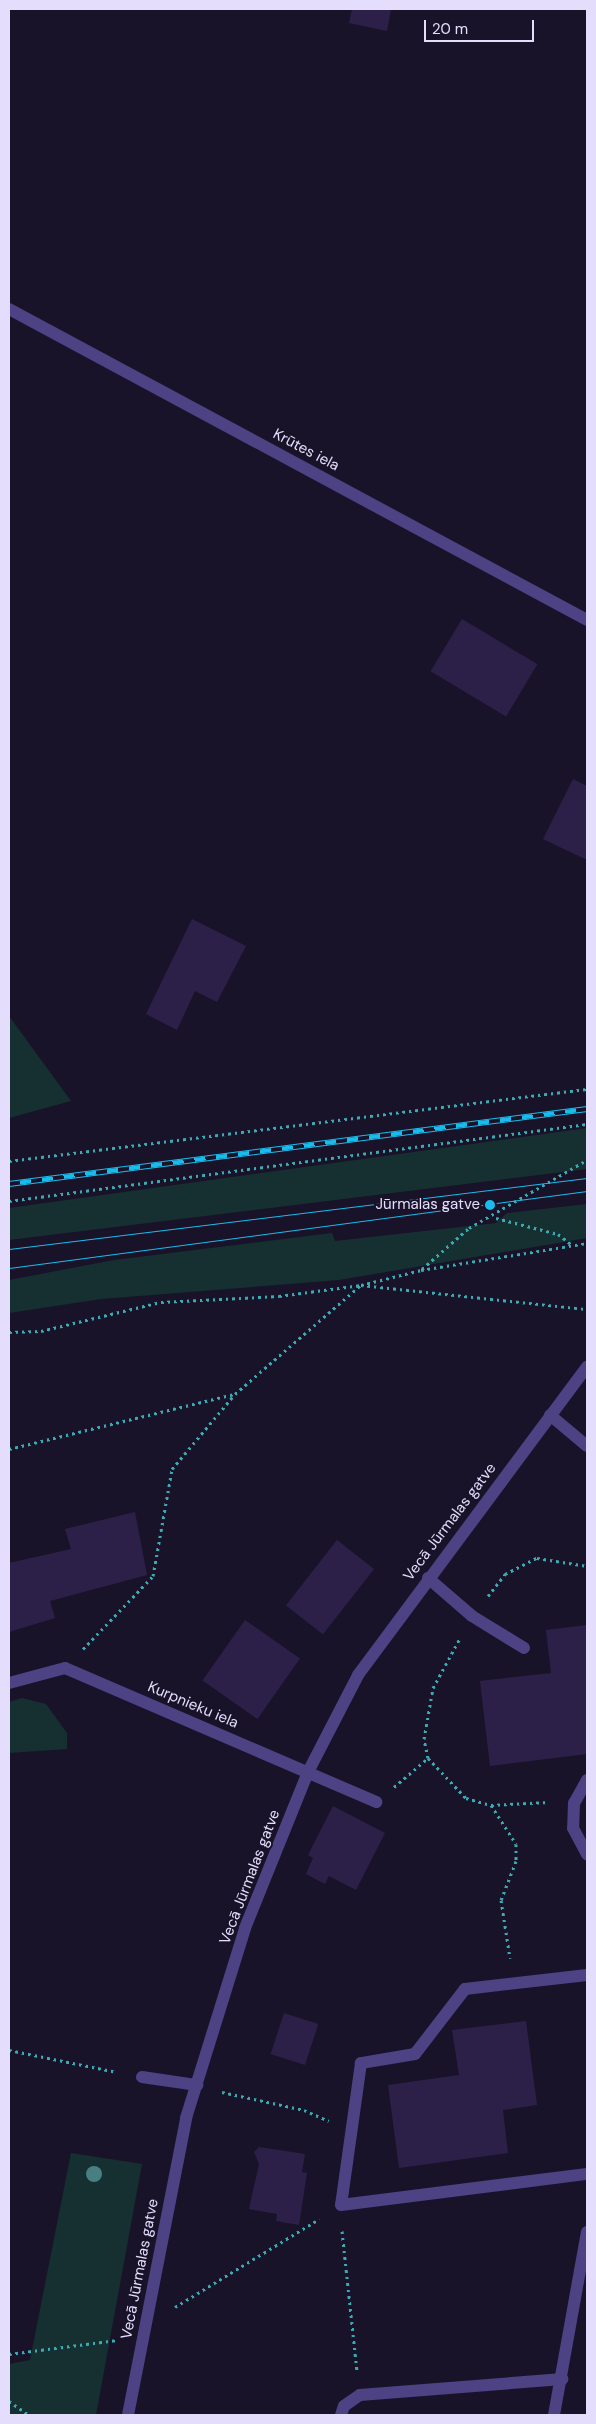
<!DOCTYPE html>
<meta charset="utf-8">
<style>
body{margin:0}
#map{position:relative;width:596px;height:2424px;overflow:hidden;background:#191329;font-family:"DM Sans",sans-serif}
div>[style]{position:absolute}
[style*='--x']{left:calc(var(--x)*1px);top:calc(var(--y)*1px);width:calc(var(--w)*1px);rotate:calc(var(--a)*1deg)}
.green>*{inset:0;background:#163032}
.building>*{inset:0;background:#2d2048;transform-origin:0 0}
.path>*{height:3px;margin-top:-1.5px;transform-origin:0;background:repeating-linear-gradient(90deg,#3babb3 0 2.5px,transparent 0 6.5px)}
.minor>*{height:12px;margin:-6px;padding:0 6px;transform-origin:6px;border-radius:6px;background:#4c4284}
.tram>*{height:1px;margin:-0.5px;padding:0 0.5px;transform-origin:0.5px;border-radius:0.5px;background:#19bded}
.rail>*{height:5.5px;margin-top:-2.75px;transform-origin:0;background:repeating-linear-gradient(90deg,#191329 0 11px,#19bded 0 22px);box-sizing:border-box;border-block:1px solid #19bded}
.trees>*{width:16px;height:16px;margin:-8px;border-radius:50%;background:#487f82}
.dots>*{width:14px;height:14px;translate:-50% -50%;box-sizing:border-box;border:2px solid #191329;border-radius:50%}
span{translate:-50% -50%;white-space:nowrap;text-align:center;line-height:1.15;-webkit-text-stroke:4px #191329;paint-order:stroke}
.street-label{font-size:15px;color:#e4ddfc}
.poi-label{font-size:15px;color:#e4ddfc}
.right{translate:-100% -50%;text-align:right}
.frame{position:absolute;inset:0;border:10px solid #e4ddfc;pointer-events:none}
.scale{position:absolute;left:424px;top:20px;width:110px;height:22px;box-sizing:border-box;border:2px solid #e4ddfc;border-top:0;padding-left:6px;font-size:15px;line-height:18px;white-space:nowrap;color:#e4ddfc;-webkit-text-stroke:4px #191329;paint-order:stroke}
</style>
<div id="map">
<div class="green">
<i style="clip-path:polygon(9px 1016px,71px 1101px,9px 1118px)"></i>
<i style="clip-path:polygon(587px 1128px,587px 1169px,9px 1240px,9px 1208px)"></i>
<i style="clip-path:polygon(587px 1204px,587px 1238px,339px 1280px,101px 1299px,9px 1313px,9px 1280px,114px 1260px,332px 1233px,335px 1241px,496px 1223px,507px 1213px)"></i>
<i style="clip-path:polygon(22px 1698px,46px 1704px,67px 1733px,67px 1749px,9px 1753px,9px 1702px)"></i>
<i style="clip-path:polygon(71px 2153px,142px 2164px,96px 2415px,9px 2415px,9px 2364px,30px 2360px)"></i>
</div>
<div class="building">
<i style="clip-path:polygon(352px 9px,391px 9px,387px 31px,349px 23px)"></i>
<i style="left:462px;top:619px;width:88px;height:61px;rotate:31deg"></i>
<i style="clip-path:polygon(573px 779px,587px 786px,587px 860px,543px 839px)"></i>
<i style="clip-path:polygon(192px 919px,246px 946px,217px 1002px,195px 991px,177px 1030px,146px 1014px)"></i>
<i style="clip-path:polygon(135px 1512px,147px 1575px,50px 1601px,55px 1618px,9px 1632px,9px 1563px,71px 1549px,65px 1529px)"></i>
<i style="left:337px;top:1540px;width:47px;height:83px;rotate:38deg"></i>
<i style="left:245px;top:1620px;width:67px;height:74px;rotate:35deg"></i>
<i style="clip-path:polygon(587px 1625px,587px 1754px,490px 1766px,480px 1681px,551px 1673px,546px 1630px)"></i>
<i style="clip-path:polygon(333px 1806px,385px 1833px,356px 1890px,329px 1876px,325px 1884px,306px 1874px,313px 1858px,308px 1855px)"></i>
<i style="left:284px;top:2013px;width:36px;height:43px;rotate:18deg"></i>
<i style="clip-path:polygon(526px 2021px,537px 2105px,503px 2110px,508px 2153px,399px 2168px,388px 2085px,459px 2075px,452px 2030px)"></i>
<i style="clip-path:polygon(259px 2147px,305px 2154px,302px 2172px,307px 2173px,299px 2225px,276px 2221px,277px 2214px,249px 2209px,259px 2164px,254px 2152px)"></i>
</div>
<div class="path">
<i style="--x:9;--y:1161;--w:582;--a:-7.1"></i>
<i style="--x:9;--y:1201;--w:583;--a:-7.59"></i>
<i style="--x:496;--y:1218;--w:64;--a:14.5"></i>
<i style="--x:558;--y:1234;--w:16;--a:38"></i>
<i style="--x:422;--y:1269;--w:62;--a:-41.1"></i>
<i style="--x:469;--y:1228;--w:136;--a:-30"></i>
<i style="--x:9;--y:1332;--w:32;--a:-2"></i>
<i style="--x:41;--y:1331;--w:123;--a:-13.6"></i>
<i style="--x:161;--y:1302;--w:118;--a:-2.9"></i>
<i style="--x:279;--y:1296;--w:83;--a:-7.6"></i>
<i style="--x:361;--y:1285;--w:227;--a:6.1"></i>
<i style="--x:9;--y:1449;--w:233;--a:-13.7"></i>
<i style="--x:235;--y:1394;--w:167;--a:-40.9"></i>
<i style="--x:361;--y:1285;--w:62;--a:-14"></i>
<i style="--x:421;--y:1270;--w:168;--a:-9.2"></i>
<i style="--x:488;--y:1596;--w:28;--a:-52"></i>
<i style="--x:505;--y:1574;--w:36;--a:-27"></i>
<i style="--x:537;--y:1558;--w:51;--a:9.1"></i>
<i style="--x:83;--y:1649;--w:101;--a:-46.2"></i>
<i style="--x:153;--y:1576;--w:109;--a:-79.9"></i>
<i style="--x:172;--y:1469;--w:97;--a:-50"></i>
<i style="--x:428;--y:1758;--w:19;--a:-102"></i>
<i style="--x:424;--y:1739;--w:52;--a:-80"></i>
<i style="--x:433;--y:1688;--w:57;--a:-61.6"></i>
<i style="--x:394;--y:1787;--w:45;--a:-40.5"></i>
<i style="--x:428;--y:1758;--w:55;--a:46.5"></i>
<i style="--x:466;--y:1798;--w:26;--a:16"></i>
<i style="--x:491;--y:1805;--w:58;--a:-3"></i>
<i style="--x:491;--y:1805;--w:46;--a:57.3"></i>
<i style="--x:516;--y:1844;--w:17;--a:90"></i>
<i style="--x:516;--y:1861;--w:42;--a:111"></i>
<i style="--x:501;--y:1900;--w:59;--a:81.2"></i>
<i style="--x:9;--y:2050;--w:110;--a:11.5"></i>
<i style="--x:222;--y:2092;--w:84;--a:12.4"></i>
<i style="--x:304;--y:2110;--w:27;--a:24"></i>
<i style="--x:342;--y:2231;--w:141;--a:83.9"></i>
<i style="--x:175;--y:2307;--w:169;--a:-31.4"></i>
<i style="--x:9;--y:2354;--w:109;--a:-7.4"></i>
<i style="--x:9;--y:2401;--w:24;--a:35"></i>
</div>
<div class="minor">
<i style="--x:9;--y:309;--w:656;--a:28.28"></i>
<i style="--x:550;--y:1415;--w:48;--a:40"></i>
<i style="--x:428;--y:1578;--w:58;--a:40.8"></i>
<i style="--x:472;--y:1616;--w:61;--a:31.6"></i>
<i style="--x:9;--y:1683;--w:58;--a:-15"></i>
<i style="--x:65;--y:1668;--w:339;--a:23.3"></i>
<i style="--x:587;--y:1780;--w:26;--a:119"></i>
<i style="--x:574;--y:1803;--w:25;--a:92"></i>
<i style="--x:573;--y:1828;--w:30;--a:62"></i>
<i style="--x:587;--y:1975;--w:123;--a:173.5"></i>
<i style="--x:465;--y:1989;--w:82;--a:127.6"></i>
<i style="--x:415;--y:2054;--w:55;--a:170.5"></i>
<i style="--x:361;--y:2063;--w:143;--a:98"></i>
<i style="--x:341;--y:2205;--w:248;--a:-7.2"></i>
<i style="--x:142;--y:2077;--w:56;--a:8.3"></i>
<i style="--x:128;--y:2415;--w:303;--a:-78.9"></i>
<i style="--x:186;--y:2118;--w:199;--a:-72.7"></i>
<i style="--x:245;--y:1928;--w:168;--a:-68"></i>
<i style="--x:308;--y:1772;--w:109;--a:-62.7"></i>
<i style="--x:358;--y:1675;--w:384;--a:-53.4"></i>
<i style="--x:341;--y:2415;--w:9;--a:-72"></i>
<i style="--x:344;--y:2406;--w:19;--a:-35"></i>
<i style="--x:360;--y:2395;--w:203;--a:-4.5"></i>
<i style="--x:554;--y:2415;--w:186;--a:-79.8"></i>
</div>
<div class="tram">
<i style="--x:9;--y:1249;--w:582;--a:-7"></i>
<i style="--x:9;--y:1268;--w:583;--a:-7.59"></i>
</div>
<div class="rail">
<i style="--x:9;--y:1184;--w:583;--a:-7.39"></i>
</div>
<div class="trees">
<i style="left:94px;top:2174px"></i>
</div>
<div class="dots">
<i style="left:490px;top:1205px;background:#19bded"></i>
</div>
<div class="street-label">
<span style="left:306px;top:450px;rotate:28deg">Krūtes iela</span>
<span style="left:450px;top:1522px;rotate:-53deg">Vecā Jūrmalas gatve</span>
<span style="left:193px;top:1705px;rotate:23deg">Kurpnieku iela</span>
<span style="left:250px;top:1877px;rotate:-69deg">Vecā Jūrmalas gatve</span>
<span style="left:140px;top:2269px;rotate:-79deg">Vecā Jūrmalas gatve</span>
</div>
<div class="poi-label">
<span class="right" style="left:480px;top:1205px">Jūrmalas gatve</span>
</div>
<div class="frame"></div>
<div class="scale">20 m</div>
</div>
